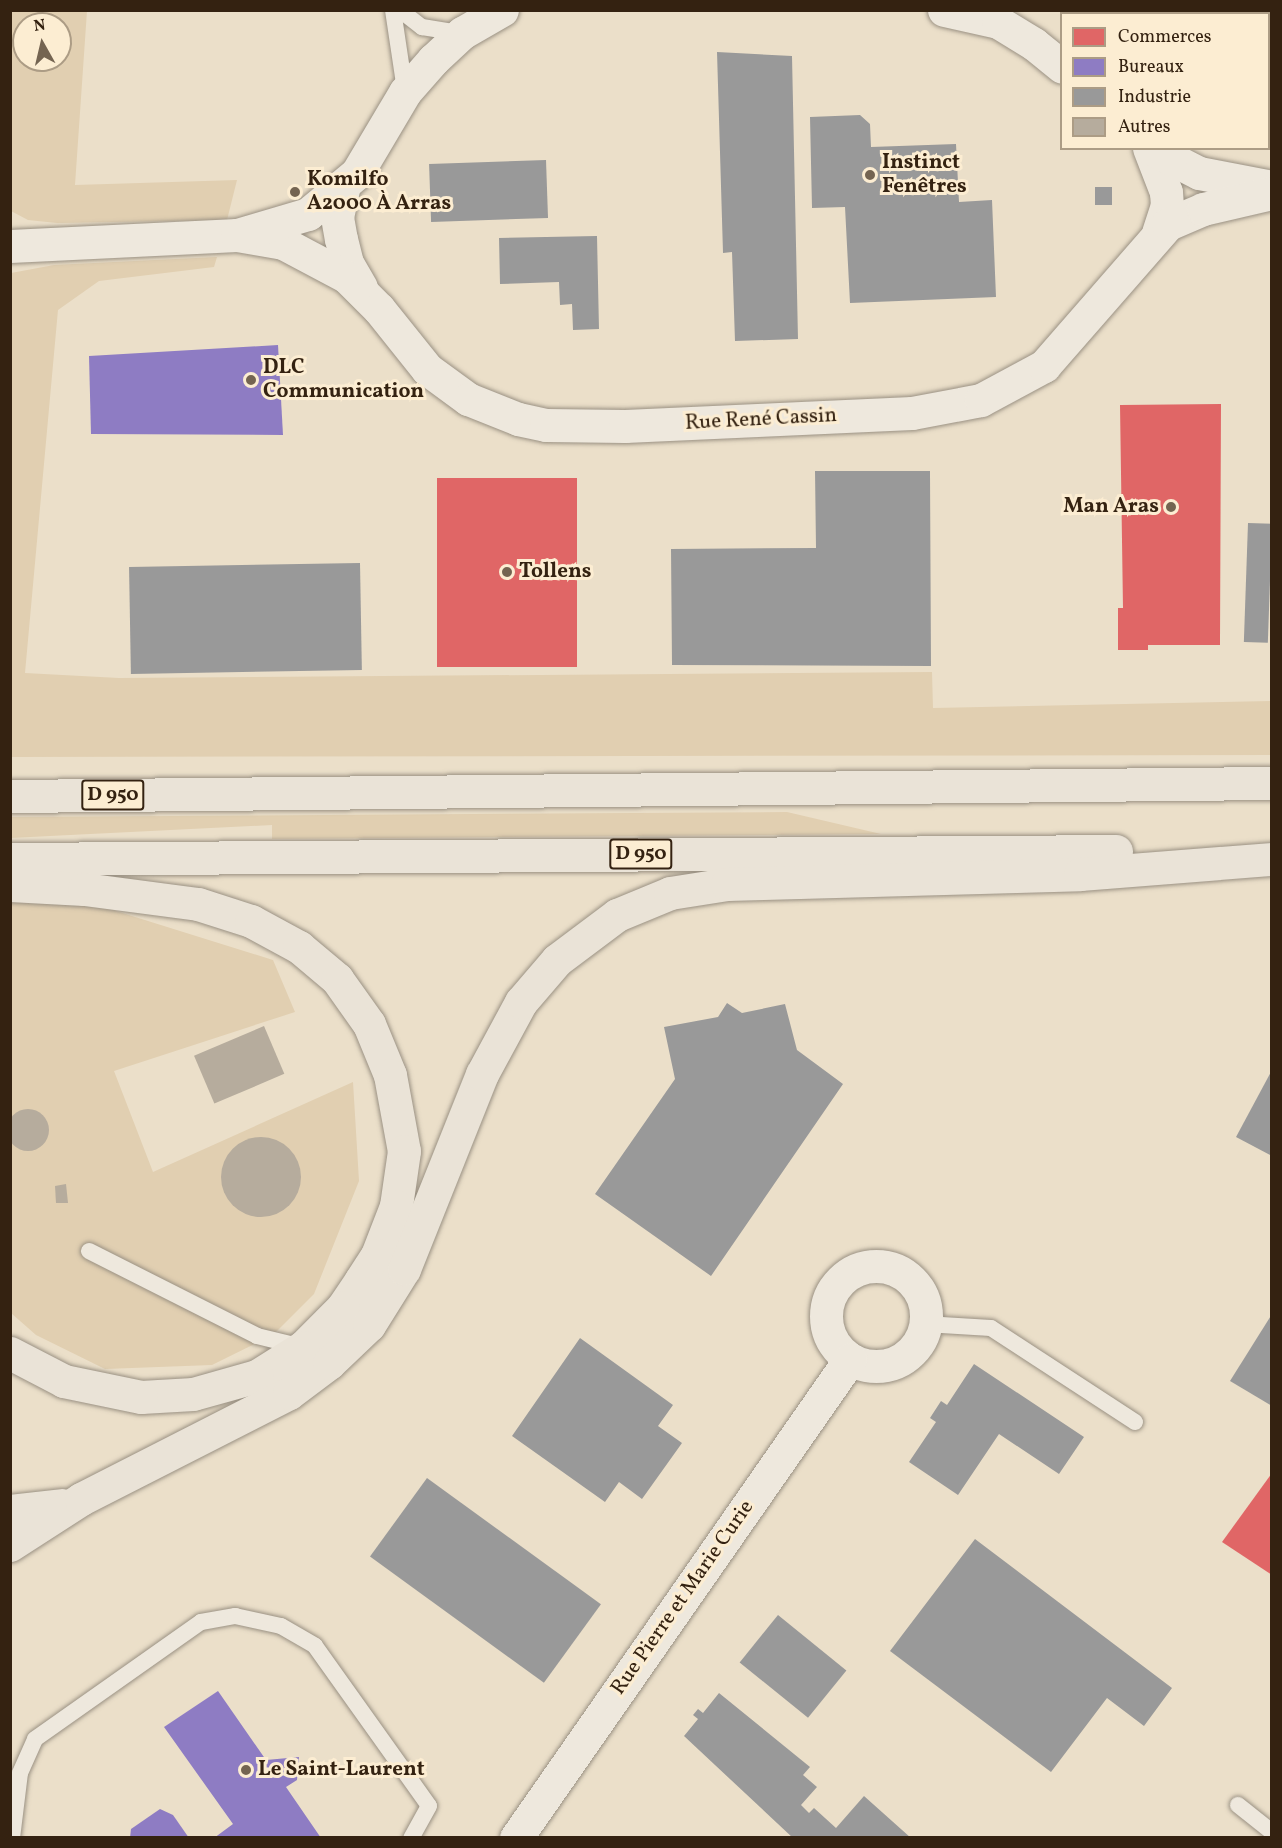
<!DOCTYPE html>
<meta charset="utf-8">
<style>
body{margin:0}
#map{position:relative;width:1282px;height:1848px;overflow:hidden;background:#ebdfc9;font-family:Vollkorn,serif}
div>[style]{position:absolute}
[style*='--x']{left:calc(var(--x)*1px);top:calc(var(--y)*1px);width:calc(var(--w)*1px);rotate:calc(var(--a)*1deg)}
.green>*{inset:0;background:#e1cfb1}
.shops>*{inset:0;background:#e06666;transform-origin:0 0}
.offices>*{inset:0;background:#8e7cc3}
.industry>*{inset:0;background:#999;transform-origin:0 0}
.building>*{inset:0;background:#b6ac9d;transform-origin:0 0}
.round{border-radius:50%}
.roads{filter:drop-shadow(0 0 2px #9a9183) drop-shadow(0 0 2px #9a9183)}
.service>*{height:16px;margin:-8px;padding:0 8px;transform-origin:8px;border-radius:8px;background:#eee8dd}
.minor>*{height:33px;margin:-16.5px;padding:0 16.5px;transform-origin:16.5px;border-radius:16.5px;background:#eee8dd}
.minor>.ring{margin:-16.5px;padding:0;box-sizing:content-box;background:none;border:33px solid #eee8dd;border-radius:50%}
.trunk>*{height:33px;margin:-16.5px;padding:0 16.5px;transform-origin:16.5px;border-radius:16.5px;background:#eae3d7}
.dots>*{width:16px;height:16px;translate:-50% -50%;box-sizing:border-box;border:3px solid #fcedd2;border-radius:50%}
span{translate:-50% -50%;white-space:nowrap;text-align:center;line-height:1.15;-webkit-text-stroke:6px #fcedd2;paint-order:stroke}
.shield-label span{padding:2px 4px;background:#fcedd2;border:2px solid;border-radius:4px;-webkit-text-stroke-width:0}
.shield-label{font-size:20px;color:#342211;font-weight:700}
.poi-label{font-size:21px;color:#342211;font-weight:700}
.left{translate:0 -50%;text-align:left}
.right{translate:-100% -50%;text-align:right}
.street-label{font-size:21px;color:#342211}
.frame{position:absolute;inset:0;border:12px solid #342211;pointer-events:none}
.legend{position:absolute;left:1060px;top:12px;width:210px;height:138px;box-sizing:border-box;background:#fcedd2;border:2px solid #ac9c85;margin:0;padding:8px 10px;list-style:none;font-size:18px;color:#342211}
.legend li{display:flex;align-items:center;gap:12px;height:30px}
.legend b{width:30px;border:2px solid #ac9c85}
.north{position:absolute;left:12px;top:12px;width:60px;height:60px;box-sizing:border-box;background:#fcedd2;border:2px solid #ac9c85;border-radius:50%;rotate:352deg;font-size:16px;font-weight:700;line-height:24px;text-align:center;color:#342211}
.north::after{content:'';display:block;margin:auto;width:21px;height:27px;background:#746451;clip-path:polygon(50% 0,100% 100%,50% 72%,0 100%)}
</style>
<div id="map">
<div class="green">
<i style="clip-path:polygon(evenodd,10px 11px,87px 11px,75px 185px,237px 180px,227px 220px,57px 223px,28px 220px,11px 211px,10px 11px,24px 24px,60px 24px,60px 60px,24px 60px,24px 24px)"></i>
<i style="clip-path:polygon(217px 257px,214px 267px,99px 281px,58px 310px,25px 673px,119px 678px,932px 672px,933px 708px,1271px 701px,1271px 755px,11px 757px,11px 273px,54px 265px)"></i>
<i style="clip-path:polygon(787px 812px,881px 834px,272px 839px,272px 825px,10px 838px,11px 817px)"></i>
<i style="clip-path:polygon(11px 898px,84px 901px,273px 960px,295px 1012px,114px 1071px,153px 1172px,353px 1082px,359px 1181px,314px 1294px,273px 1335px,212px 1365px,105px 1369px,36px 1335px,11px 1313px)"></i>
</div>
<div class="shops">
<i style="clip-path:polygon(1221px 404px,1220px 645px,1148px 645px,1148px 650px,1118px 650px,1118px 608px,1123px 608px,1120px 405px)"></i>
<i style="left:437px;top:478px;width:140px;height:189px"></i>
<i style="clip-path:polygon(1272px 1473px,1272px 1575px,1222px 1542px)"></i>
</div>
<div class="offices">
<i style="clip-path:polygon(278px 345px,283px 435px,91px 434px,89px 356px)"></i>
<i style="clip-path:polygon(218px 1691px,266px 1760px,299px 1757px,297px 1780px,286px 1787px,321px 1838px,214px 1838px,233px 1824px,164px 1727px)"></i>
<i style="clip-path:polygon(160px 1809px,173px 1815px,189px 1838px,130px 1838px,131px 1829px)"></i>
</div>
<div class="industry">
<i style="clip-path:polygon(717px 52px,792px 56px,798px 339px,735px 341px,732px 252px,723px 253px)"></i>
<i style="clip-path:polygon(860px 115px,870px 124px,871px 147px,956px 144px,959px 202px,992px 200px,996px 297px,850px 303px,845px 207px,812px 208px,810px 117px)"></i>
<i style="left:546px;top:160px;width:58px;height:117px;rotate:88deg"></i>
<i style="left:1095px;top:187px;width:17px;height:18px"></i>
<i style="clip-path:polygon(597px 236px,599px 329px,573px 330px,572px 304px,560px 305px,559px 282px,500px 284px,499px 238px)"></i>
<i style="clip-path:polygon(815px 471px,930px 471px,931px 666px,672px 665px,671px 549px,816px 548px)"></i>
<i style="left:1248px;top:523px;width:24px;height:119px;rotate:2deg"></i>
<i style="left:360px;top:563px;width:107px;height:231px;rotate:89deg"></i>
<i style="clip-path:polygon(727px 1003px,742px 1013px,785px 1004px,797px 1050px,843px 1084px,711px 1276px,595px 1194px,675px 1079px,664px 1027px,718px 1017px)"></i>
<i style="clip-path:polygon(1272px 1070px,1272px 1156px,1236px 1137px)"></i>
<i style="clip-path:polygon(1272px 1314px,1272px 1406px,1230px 1381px)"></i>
<i style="clip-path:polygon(580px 1338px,673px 1405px,658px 1426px,682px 1443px,642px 1499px,619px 1482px,605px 1502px,512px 1436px)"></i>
<i style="clip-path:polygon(974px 1364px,1084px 1437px,1059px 1474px,999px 1434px,958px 1495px,909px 1462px,936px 1422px,930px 1418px,941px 1401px,947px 1405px)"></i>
<i style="left:427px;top:1478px;width:215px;height:97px;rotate:36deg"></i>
<i style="clip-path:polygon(975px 1539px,1172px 1688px,1144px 1726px,1107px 1698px,1051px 1772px,890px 1651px)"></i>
<i style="left:778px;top:1615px;width:88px;height:61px;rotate:39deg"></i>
<i style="clip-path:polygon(719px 1693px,810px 1767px,803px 1775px,817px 1787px,801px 1805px,809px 1813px,814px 1808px,836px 1828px,864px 1796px,911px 1838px,793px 1838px,684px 1736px,698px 1719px,693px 1715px,698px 1709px,703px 1713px)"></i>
</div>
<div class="building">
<i style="left:264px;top:1026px;width:52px;height:76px;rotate:67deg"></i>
<i class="round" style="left:7px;top:1109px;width:42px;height:42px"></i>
<i class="round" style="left:221px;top:1137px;width:80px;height:80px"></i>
<i style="clip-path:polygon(66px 1184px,68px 1203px,56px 1203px,55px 1186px)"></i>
</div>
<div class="roads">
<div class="service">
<i style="--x:393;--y:10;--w:81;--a:81.5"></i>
<i style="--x:400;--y:10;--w:28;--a:38"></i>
<i style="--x:422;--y:27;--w:39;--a:9"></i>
<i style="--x:89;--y:1251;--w:188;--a:26.8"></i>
<i style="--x:257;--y:1336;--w:46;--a:13.7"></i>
<i style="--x:925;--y:1324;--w:66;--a:3.5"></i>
<i style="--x:991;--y:1328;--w:172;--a:33.1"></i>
<i style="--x:1238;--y:1805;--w:43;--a:38.5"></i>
<i style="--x:12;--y:1838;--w:65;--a:-83"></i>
<i style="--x:20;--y:1773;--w:37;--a:-66"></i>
<i style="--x:35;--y:1739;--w:203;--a:-35.2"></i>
<i style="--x:201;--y:1622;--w:35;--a:-10"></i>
<i style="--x:235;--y:1616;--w:47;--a:12.3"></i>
<i style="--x:281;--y:1626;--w:39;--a:30"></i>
<i style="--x:315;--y:1646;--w:196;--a:54.5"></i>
<i style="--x:429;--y:1806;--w:37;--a:119"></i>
</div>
<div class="minor">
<i style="--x:944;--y:10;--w:55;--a:12.5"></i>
<i style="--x:998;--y:22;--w:42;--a:31.4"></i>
<i style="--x:1034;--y:44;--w:36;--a:39"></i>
<i style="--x:1149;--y:148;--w:47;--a:68.9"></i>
<i style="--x:1166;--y:192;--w:13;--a:86"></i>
<i style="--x:1167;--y:205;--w:28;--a:108"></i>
<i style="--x:1150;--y:148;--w:55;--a:27"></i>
<i style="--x:1199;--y:173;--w:69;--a:10.8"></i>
<i style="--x:343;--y:189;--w:29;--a:102"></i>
<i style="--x:337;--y:217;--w:22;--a:80"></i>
<i style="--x:341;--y:239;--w:25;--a:76"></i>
<i style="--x:347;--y:263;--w:28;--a:60"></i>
<i style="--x:237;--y:235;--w:47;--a:9.9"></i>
<i style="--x:283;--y:243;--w:72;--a:28"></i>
<i style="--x:347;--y:277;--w:45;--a:45"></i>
<i style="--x:379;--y:309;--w:77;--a:51.3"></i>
<i style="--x:427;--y:369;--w:51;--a:36.2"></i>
<i style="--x:468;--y:399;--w:54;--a:21.8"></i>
<i style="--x:518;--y:419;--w:29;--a:12"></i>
<i style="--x:546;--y:425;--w:79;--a:0.7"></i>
<i style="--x:625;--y:426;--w:287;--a:-2.6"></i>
<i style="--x:912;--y:413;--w:70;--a:-10.7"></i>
<i style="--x:981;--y:400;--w:72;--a:-28.4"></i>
<i style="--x:1044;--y:366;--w:189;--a:-48.9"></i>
<i style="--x:1168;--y:224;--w:38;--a:-23"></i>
<i style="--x:1203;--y:209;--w:71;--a:-13.1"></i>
<i style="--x:10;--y:246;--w:227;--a:-2.8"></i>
<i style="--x:237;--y:235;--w:74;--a:-16.5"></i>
<i style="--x:308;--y:214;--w:64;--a:-39.9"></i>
<i style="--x:357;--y:173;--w:94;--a:-59.3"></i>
<i style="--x:405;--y:92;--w:43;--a:-48.8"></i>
<i style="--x:433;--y:60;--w:40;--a:-43"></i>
<i style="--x:462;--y:33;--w:46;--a:-29.9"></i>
<i class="ring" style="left:826px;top:1266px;width:67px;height:67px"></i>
<i style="--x:516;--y:1838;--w:584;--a:-55.11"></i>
</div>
<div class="trunk">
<i style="--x:10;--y:796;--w:1262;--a:-0.59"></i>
<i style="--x:10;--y:859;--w:1106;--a:-0.41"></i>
<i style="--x:10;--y:885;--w:74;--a:3.1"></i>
<i style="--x:84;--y:889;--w:115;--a:7.5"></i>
<i style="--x:198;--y:904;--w:56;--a:17.8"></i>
<i style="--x:251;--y:921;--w:55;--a:28.4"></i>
<i style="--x:299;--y:947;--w:50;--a:40.1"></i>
<i style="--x:337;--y:979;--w:55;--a:54.6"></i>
<i style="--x:369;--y:1024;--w:55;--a:67.6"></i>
<i style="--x:390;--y:1075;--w:77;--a:79.6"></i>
<i style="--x:404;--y:1151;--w:56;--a:98.3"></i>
<i style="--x:396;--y:1206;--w:53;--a:111.2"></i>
<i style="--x:377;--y:1255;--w:30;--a:123"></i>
<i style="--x:361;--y:1280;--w:32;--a:124"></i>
<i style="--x:343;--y:1307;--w:57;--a:135"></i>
<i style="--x:303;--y:1347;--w:54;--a:147.8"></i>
<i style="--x:257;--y:1376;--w:66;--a:164.3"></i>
<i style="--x:193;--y:1394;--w:52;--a:176.7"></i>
<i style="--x:141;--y:1397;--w:79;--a:-168.3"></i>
<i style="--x:64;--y:1381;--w:61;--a:-152.6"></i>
<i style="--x:10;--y:1511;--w:52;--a:-6.6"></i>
<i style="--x:10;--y:1545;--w:85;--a:-32.9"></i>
<i style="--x:81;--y:1499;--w:233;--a:-27"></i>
<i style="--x:289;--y:1393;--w:50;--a:-36.9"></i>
<i style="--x:329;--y:1363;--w:55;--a:-43.5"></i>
<i style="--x:369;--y:1325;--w:66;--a:-58"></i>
<i style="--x:404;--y:1269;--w:210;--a:-68.2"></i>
<i style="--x:482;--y:1074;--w:82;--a:-61.6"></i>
<i style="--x:521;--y:1002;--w:55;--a:-49.4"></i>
<i style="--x:557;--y:960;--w:75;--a:-36.9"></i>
<i style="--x:617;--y:915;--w:57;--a:-22.5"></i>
<i style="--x:670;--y:893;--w:58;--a:-9"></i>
<i style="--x:727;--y:884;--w:353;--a:-1.6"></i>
<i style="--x:1080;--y:874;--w:193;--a:-4.5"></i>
</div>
</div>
<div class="dots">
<i style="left:870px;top:175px;background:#746451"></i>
<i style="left:295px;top:192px;background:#746451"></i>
<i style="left:251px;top:380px;background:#746451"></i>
<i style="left:1171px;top:507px;background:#746451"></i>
<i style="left:507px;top:572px;background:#746451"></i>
<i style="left:246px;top:1770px;background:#746451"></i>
</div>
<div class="shield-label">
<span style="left:113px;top:795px">D 950</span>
<span style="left:641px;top:854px">D 950</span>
</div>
<div class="poi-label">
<span class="left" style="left:882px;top:175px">Instinct<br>Fenêtres</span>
<span class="left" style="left:307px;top:192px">Komilfo<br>A2000 À Arras</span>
<span class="left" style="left:263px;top:380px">DLC<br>Communication</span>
<span class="right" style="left:1159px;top:507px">Man Aras</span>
<span class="left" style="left:519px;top:572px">Tollens</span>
<span class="left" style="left:258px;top:1770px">Le Saint-Laurent</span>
</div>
<div class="street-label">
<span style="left:761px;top:420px;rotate:-3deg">Rue René Cassin</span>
<span style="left:683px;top:1598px;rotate:-55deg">Rue Pierre et Marie Curie</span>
</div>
<div class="frame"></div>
<ul class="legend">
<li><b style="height:16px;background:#e06666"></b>Commerces</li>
<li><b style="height:16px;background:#8e7cc3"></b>Bureaux</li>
<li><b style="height:16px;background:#999"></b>Industrie</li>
<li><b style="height:16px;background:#b6ac9d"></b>Autres</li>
</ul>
<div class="north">N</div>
</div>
